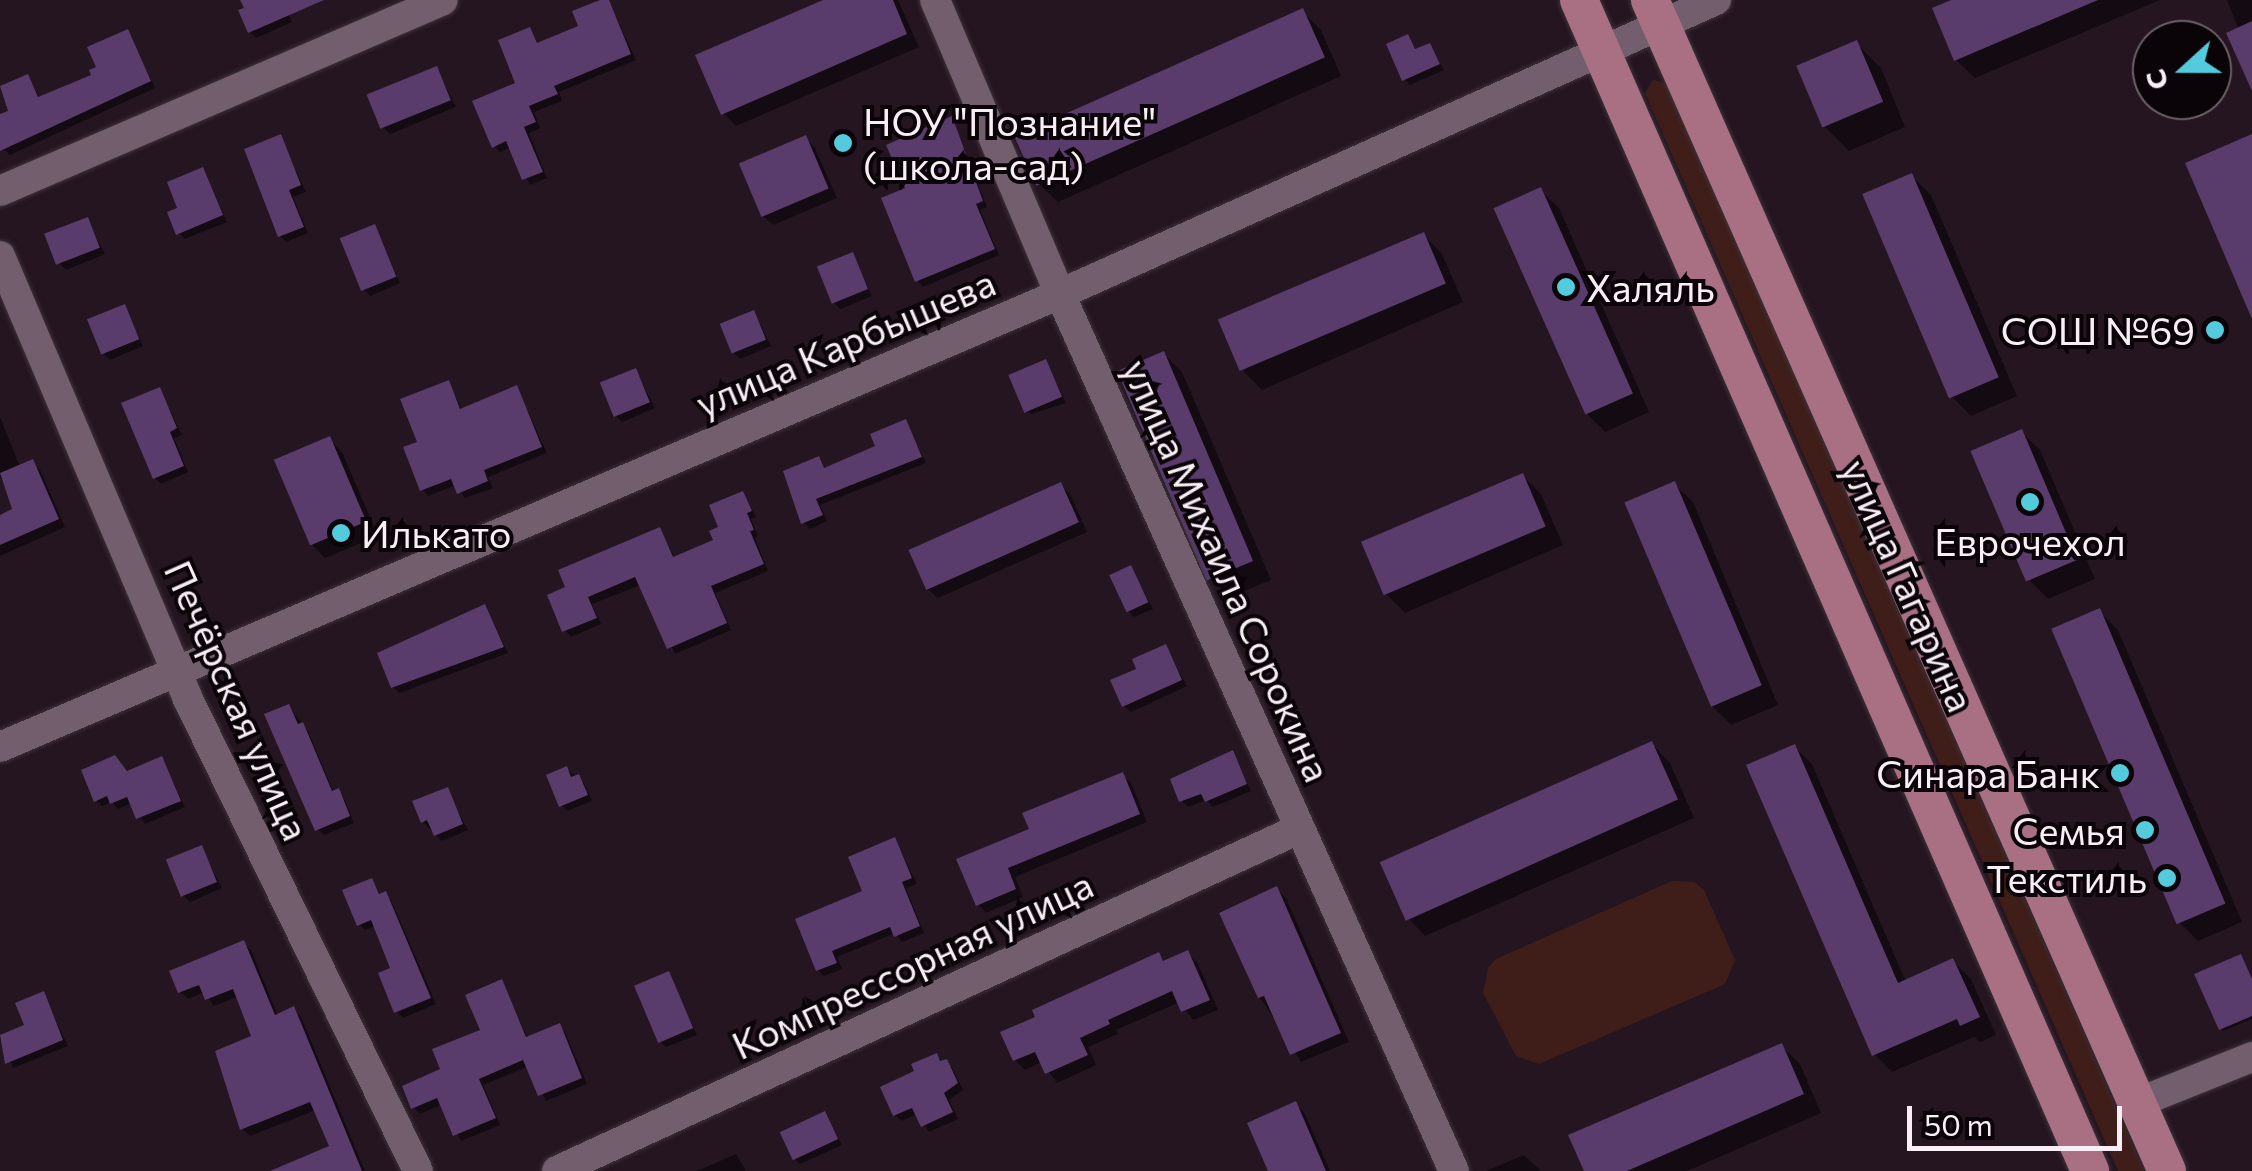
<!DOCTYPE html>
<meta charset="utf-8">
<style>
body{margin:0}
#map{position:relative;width:2252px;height:1171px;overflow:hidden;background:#251521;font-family:Commissioner,sans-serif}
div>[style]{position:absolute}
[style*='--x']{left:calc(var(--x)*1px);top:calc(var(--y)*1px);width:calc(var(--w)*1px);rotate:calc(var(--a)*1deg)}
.green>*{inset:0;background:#3f1e1a}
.shadow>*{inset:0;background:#0007}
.building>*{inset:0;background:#593b6c;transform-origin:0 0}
.roads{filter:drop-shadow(0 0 2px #3c3239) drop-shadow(0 0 2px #3c3239)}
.minor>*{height:30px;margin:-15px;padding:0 15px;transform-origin:15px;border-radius:15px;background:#725e6c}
.major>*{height:38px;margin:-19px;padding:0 19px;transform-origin:19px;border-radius:19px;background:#a97083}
.dots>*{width:28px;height:28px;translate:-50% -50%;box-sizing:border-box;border:5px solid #0a0408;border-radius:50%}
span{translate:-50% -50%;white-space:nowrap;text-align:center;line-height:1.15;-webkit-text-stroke:8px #0a0408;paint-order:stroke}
.poi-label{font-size:38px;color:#f9eef6}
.left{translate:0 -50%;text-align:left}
.right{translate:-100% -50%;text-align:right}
.street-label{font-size:38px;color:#f9eef6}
.north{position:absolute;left:2132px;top:20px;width:100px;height:100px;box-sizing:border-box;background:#0a0408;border:2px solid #6a6267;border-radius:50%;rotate:249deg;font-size:28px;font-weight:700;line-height:40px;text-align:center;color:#f9eef6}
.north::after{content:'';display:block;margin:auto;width:35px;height:45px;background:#54cadd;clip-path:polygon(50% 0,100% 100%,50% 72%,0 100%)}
.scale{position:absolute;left:1907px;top:1106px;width:215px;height:45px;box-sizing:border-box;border:5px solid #f9eef6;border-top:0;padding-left:12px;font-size:30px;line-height:35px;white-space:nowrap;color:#f9eef6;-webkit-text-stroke:8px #0a0408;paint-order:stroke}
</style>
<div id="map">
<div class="green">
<i style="clip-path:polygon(1653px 80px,1667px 83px,2144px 1171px,2118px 1171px,1645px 93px)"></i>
<i style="clip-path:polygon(1672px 881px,1694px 882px,1704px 890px,1735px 960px,1725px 984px,1539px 1064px,1516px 1056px,1483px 993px,1488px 968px,1496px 959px)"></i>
</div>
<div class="shadow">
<i style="clip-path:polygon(243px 0,283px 0,292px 22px,256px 38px,250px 32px)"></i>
<i style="clip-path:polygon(608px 0,636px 60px,559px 92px,562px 101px,534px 112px,540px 128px,529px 133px,547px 178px,530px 185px,511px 147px,500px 152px,494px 146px,519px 85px,529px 30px,539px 45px,581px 28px)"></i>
<i style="clip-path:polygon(829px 0,898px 0,919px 47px,736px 126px,723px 113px)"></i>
<i style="clip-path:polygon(1958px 0,2160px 0,1975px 78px,1956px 60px)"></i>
<i style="clip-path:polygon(2227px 0,2252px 0,2252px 85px,2239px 30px)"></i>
<i style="clip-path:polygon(1302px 11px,1321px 30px,1341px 76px,1058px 202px,1039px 184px)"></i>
<i style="clip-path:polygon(128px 32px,155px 88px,10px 155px,4px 149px,0 117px,11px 112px,1px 89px,27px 77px,41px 99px,94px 76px)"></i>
<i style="clip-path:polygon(1408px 37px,1417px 51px,1430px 46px,1444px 70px,1410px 85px,1404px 79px)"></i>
<i style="clip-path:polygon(1856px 43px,1881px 68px,1905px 127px,1849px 151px,1824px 126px)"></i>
<i style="clip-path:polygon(437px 69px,456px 107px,390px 134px,384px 128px)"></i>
<i style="clip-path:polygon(952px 119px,987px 207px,980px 210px,999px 255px,923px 287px,917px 280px,908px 190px)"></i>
<i style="clip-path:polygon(280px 137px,306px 192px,293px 197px,308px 233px,286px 242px,280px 236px)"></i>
<i style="clip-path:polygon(805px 138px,815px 148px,837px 198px,773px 225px,763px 216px)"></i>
<i style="clip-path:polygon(202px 170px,227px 222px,185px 239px,179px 233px)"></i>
<i style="clip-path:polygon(1912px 176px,1931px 195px,2017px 396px,1971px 416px,1952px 397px)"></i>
<i style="clip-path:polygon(1540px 190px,1559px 208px,1649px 412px,1605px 432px,1586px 413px)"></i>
<i style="clip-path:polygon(87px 220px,105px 254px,66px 270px,60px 264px)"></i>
<i style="clip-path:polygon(374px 227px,400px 283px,370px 296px,364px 289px)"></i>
<i style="clip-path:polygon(1424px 235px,1442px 254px,1463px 302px,1262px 390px,1243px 371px)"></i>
<i style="clip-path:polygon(852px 255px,872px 296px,840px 309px,834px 303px)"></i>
<i style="clip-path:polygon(124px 307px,143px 346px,110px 360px,103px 353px)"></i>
<i style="clip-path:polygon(754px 313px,771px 346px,740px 359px,734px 353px)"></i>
<i style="clip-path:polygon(1164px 354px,1182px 372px,1271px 580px,1230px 597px,1211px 579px)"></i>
<i style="clip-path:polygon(1046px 362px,1066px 403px,1031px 414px,1025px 408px)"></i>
<i style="clip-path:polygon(636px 371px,655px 408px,622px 422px,616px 416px)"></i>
<i style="clip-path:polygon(448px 383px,463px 411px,517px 388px,547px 453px,488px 477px,493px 488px,465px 498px,456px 485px,428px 496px,422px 489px,420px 443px)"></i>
<i style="clip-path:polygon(160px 390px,182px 435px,174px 438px,188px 472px,161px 484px,155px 478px)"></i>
<i style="clip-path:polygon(0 417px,20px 467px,32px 462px,40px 470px,65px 527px,0 556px,0 517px,16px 511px,0 476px)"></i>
<i style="clip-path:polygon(906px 422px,926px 463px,820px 505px,827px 521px,810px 529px,804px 523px,818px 459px,826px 470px,878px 448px)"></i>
<i style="clip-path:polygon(2021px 432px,2040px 450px,2095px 579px,2048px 599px,2029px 580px)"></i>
<i style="clip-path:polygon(329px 439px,342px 452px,378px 536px,325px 558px,312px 545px)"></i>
<i style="clip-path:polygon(1523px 476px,1541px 494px,1563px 545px,1405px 613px,1386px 594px)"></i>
<i style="clip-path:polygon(1674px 484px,1693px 502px,1778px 705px,1731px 725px,1712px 706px,1627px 503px)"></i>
<i style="clip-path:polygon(1060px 485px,1070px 494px,1087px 532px,938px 598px,928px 589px)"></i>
<i style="clip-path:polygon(743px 494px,756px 517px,751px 519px,758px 536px,755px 538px,768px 571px,715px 593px,731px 630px,675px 654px,643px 584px,592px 604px,601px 624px,571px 637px,565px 630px,550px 596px,660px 530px,675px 559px,716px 541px)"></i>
<i style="clip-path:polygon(1130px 568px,1153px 609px,1134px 617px,1128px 611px)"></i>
<i style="clip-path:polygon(485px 607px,508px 653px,399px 693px,393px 687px)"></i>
<i style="clip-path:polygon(2099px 611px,2118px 630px,2242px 922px,2198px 941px,2180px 923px)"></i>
<i style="clip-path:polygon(1165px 647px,1187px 686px,1131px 712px,1124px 706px)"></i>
<i style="clip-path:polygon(289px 707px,308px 731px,334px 793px,344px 798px,354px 823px,324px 835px,317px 829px)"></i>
<i style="clip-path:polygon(1652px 744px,1670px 763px,1694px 818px,1425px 936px,1407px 917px)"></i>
<i style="clip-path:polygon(1794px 747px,1812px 764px,1906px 982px,1953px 961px,1971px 979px,1996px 1035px,1980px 1042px,1974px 1037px,1892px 1072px,1875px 1055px)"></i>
<i style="clip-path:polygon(1232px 753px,1251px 791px,1213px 807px,1206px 800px,1188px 807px,1182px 801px)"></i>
<i style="clip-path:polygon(162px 759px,185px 807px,145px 824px,132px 803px,118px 809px,112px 802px,102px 806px,96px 800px,121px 764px,129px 772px)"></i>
<i style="clip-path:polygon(567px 769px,584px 783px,592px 801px,567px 811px,561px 805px)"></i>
<i style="clip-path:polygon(1122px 775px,1131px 783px,1147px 822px,1015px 877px,1023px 897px,986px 913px,978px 904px,1032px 831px)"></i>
<i style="clip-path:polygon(447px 790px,468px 830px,442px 841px,423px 822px)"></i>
<i style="clip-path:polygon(895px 840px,917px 884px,906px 888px,924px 933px,902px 942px,895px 933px,837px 957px,842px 969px,824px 976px,818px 970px)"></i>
<i style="clip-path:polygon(201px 848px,222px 888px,190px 902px,184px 896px)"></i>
<i style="clip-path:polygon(371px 881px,381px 895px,391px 900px,436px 1004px,403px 1018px,397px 1011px,394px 969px,376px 926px,365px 930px,359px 924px)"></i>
<i style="clip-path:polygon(1277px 889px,1286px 898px,1349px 1042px,1301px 1062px,1260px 997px)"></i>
<i style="clip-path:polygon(243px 943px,251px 950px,278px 1016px,294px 1009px,301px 1017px,365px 1171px,301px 1171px,332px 1147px,316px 1110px,250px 1136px,243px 1129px,228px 1093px,234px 1091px,255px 1037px,239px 996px,214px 1006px,204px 992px,188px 999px,180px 992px)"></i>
<i style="clip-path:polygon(1187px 953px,1197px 962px,1218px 1010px,1193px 1020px,1180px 1002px,1116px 1030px,1118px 1034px,1088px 1047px,1096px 1065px,1057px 1083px,1042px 1062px,1025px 1070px,1015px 1060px,1158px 955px,1165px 962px)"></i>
<i style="clip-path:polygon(669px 974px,697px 1035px,666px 1047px,660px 1041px)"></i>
<i style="clip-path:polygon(2252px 980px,2252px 1019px,2223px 1031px,2221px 1029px)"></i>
<i style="clip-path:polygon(501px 982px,528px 1038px,559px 1026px,565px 1032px,587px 1084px,546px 1101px,529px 1066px,483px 1085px,500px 1125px,461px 1141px,443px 1104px,420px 1114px,414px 1108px,483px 1031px)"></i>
<i style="clip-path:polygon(43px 994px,68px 1046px,13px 1068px,0 1038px,28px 1027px)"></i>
<i style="clip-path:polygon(1781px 1046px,1800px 1064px,1821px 1113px,1687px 1171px,1586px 1171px)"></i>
<i style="clip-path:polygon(936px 1056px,952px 1068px,963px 1090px,949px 1100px,958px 1119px,929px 1132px,918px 1114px,901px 1121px,895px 1115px)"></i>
<i style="clip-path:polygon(1296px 1104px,1305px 1114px,1330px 1171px,1271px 1171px)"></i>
<i style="clip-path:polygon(824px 1114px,842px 1145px,800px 1164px,794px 1158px)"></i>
<i style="clip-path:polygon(736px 1154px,746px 1171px,697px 1171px)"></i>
<i style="clip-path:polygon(1524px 1155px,1541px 1171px,1486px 1171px)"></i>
</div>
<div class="building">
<i style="clip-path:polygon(240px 0,324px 0,248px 33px,238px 10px,244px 8px)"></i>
<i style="clip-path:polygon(600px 0,609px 0,631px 54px,554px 86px,558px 94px,529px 106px,536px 122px,524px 127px,543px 172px,522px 180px,506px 141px,492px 148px,472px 101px,515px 83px,498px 40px,530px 27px,537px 43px,578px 26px,572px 11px)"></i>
<i style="clip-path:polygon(823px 0,893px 0,907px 34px,721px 115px,695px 55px)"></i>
<i style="clip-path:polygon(1951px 0,2098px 0,1954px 61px,1932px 8px)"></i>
<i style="left:1303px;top:8px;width:54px;height:316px;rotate:66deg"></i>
<i style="clip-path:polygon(2252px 21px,2252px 91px,2226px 33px)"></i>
<i style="clip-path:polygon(128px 29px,151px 81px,0 151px,0 114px,8px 111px,0 86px,28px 74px,38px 97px,91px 75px,89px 70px,96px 67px,87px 47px)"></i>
<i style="clip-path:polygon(1408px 34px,1415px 49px,1430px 43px,1440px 64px,1402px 81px,1386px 44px)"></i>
<i style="left:1857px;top:40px;width:67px;height:66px;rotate:67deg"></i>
<i style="left:437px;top:66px;width:37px;height:76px;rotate:68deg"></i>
<i style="clip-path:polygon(952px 116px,983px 201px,976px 204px,995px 249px,915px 282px,881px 198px,905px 188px,886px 145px)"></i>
<i style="clip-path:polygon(281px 134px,301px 185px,289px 190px,304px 227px,278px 237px,244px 149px)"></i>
<i style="clip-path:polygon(2252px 134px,2252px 319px,2185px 163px)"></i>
<i style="left:806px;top:135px;width:58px;height:73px;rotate:67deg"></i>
<i style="clip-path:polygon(203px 167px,223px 215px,176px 235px,167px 212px,177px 208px,167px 182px)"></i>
<i style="left:1912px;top:173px;width:222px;height:54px;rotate:67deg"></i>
<i style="left:1541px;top:187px;width:226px;height:52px;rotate:66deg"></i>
<i style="left:88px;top:217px;width:33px;height:47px;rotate:69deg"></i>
<i style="left:375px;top:224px;width:57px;height:38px;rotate:68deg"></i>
<i style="left:1424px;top:232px;width:56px;height:224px;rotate:67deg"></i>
<i style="left:853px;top:252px;width:40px;height:39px;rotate:68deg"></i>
<i style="left:125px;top:304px;width:38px;height:41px;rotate:68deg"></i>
<i style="left:754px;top:310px;width:32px;height:37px;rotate:68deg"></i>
<i style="left:1164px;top:351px;width:228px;height:51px;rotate:67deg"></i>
<i style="left:1046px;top:359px;width:41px;height:41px;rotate:67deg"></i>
<i style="left:636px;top:368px;width:37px;height:39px;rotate:68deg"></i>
<i style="clip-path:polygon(449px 380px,460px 409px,517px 385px,542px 447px,484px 470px,488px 481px,457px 494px,451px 479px,420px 491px,403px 447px,417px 442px,400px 399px)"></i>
<i style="clip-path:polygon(160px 387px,177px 428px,170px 432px,184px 466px,153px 479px,121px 403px)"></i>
<i style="clip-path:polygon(906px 419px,922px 457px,816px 499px,823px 515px,801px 524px,783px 471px,819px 456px,824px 468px,875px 446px,870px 434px)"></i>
<i style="left:2022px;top:429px;width:142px;height:56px;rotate:67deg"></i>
<i style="left:330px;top:436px;width:93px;height:61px;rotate:67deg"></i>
<i style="clip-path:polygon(33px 459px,59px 519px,0 545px,0 515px,12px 509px,0 473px)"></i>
<i style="left:1523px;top:473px;width:58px;height:176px;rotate:67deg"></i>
<i style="left:1675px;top:481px;width:222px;height:55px;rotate:67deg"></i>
<i style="left:1061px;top:482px;width:44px;height:167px;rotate:66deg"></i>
<i style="clip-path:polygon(743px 491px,752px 511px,747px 513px,754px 530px,750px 531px,764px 564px,711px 586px,727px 623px,667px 649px,635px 577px,588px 597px,597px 618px,562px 632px,547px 595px,565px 587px,558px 570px,660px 527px,673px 557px,713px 540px,709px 531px,718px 527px,709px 505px)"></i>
<i style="left:1131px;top:565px;width:41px;height:24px;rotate:65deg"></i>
<i style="clip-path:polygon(485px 604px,504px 647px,391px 688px,377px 653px)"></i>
<i style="left:2100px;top:608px;width:321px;height:53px;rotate:67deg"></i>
<i style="clip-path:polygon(1166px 644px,1182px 680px,1122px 707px,1110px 680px,1136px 669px,1132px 659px)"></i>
<i style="clip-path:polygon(289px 704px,298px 724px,303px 722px,332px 791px,339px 788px,350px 816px,315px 831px,264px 714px)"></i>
<i style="left:1652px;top:741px;width:64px;height:298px;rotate:66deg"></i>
<i style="clip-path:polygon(1795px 744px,1898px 983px,1953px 958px,1980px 1017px,1960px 1026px,1957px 1019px,1872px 1056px,1746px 765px)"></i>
<i style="clip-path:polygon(1233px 750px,1247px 784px,1205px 802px,1201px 794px,1179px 802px,1170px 779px)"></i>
<i style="clip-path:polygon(115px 755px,127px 771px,162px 756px,181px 801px,136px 819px,127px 797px,110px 804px,107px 796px,94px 802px,81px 770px)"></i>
<i style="clip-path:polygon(567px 766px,571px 777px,579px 774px,588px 795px,559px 807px,546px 775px)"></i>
<i style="clip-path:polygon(1123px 772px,1140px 814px,1008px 868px,1016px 889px,976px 906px,956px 859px,1029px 829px,1022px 813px)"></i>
<i style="clip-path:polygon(448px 787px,463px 824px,434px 836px,427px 820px,421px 823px,412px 801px)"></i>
<i style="clip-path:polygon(895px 837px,912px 878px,902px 882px,920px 926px,894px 937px,890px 927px,832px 951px,837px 963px,816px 971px,795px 919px,862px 891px,848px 857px)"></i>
<i style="left:202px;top:845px;width:40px;height:39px;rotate:68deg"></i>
<i style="clip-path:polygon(372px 878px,379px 894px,386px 891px,431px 998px,394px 1013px,378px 973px,390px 968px,371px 920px,357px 926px,342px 890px)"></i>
<i style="clip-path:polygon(1277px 886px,1341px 1033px,1290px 1055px,1264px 996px,1258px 998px,1219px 913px)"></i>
<i style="clip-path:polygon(244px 940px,275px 1015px,294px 1006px,362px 1171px,270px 1171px,329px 1146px,310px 1102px,240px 1130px,215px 1051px,251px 1036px,233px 989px,205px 1000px,199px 985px,178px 993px,169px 971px)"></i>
<i style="clip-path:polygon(1188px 950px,1210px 1000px,1181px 1012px,1172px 991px,1108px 1020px,1110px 1024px,1080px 1038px,1088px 1055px,1045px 1074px,1035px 1052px,1013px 1061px,1000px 1032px,1035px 1017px,1032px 1010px,1159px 952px,1163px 961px)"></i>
<i style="clip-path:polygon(2241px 954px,2252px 979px,2252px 1016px,2219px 1030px,2194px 974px)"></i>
<i style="left:669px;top:971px;width:62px;height:38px;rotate:67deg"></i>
<i style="clip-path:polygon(502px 979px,526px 1037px,560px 1023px,582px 1078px,538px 1096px,523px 1060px,479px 1079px,496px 1118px,453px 1136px,437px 1098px,411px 1109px,402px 1086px,440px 1069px,432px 1049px,480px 1030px,465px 995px)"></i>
<i style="clip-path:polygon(44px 991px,63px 1040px,5px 1064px,0 1035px,24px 1025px,15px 1003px)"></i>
<i style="clip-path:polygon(1782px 1043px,1804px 1094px,1627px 1171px,1584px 1171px,1568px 1135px)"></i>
<i style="clip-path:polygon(937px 1053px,940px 1061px,947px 1059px,958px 1083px,944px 1093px,953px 1112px,921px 1127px,912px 1108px,893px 1116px,880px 1087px,914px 1071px,911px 1064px)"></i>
<i style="clip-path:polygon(1296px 1101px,1326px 1171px,1268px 1171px,1247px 1123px)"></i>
<i style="left:825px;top:1111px;width:31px;height:50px;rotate:65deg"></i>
</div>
<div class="roads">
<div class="minor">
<i style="--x:935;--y:0;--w:319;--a:67"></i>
<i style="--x:1060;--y:294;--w:961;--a:65.81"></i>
<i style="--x:0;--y:191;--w:482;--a:-23.3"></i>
<i style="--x:0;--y:256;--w:479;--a:67"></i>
<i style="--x:187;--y:697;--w:527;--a:64.02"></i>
<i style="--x:0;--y:747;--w:1153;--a:-23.14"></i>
<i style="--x:1060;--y:294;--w:719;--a:-24.14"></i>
<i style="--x:2137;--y:1103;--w:124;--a:-21.8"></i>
<i style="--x:557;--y:1171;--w:817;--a:-24.75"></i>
</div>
<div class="major">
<i style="--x:1579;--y:0;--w:1278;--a:66.42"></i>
<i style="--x:1650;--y:0;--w:1280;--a:66.18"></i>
</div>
</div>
<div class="dots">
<i style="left:843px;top:143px;background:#54cadd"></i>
<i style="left:1566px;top:287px;background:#54cadd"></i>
<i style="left:2215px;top:330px;background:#54cadd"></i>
<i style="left:2030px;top:502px;background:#54cadd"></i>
<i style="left:341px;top:533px;background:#54cadd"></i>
<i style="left:2120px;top:773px;background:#54cadd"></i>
<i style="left:2145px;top:830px;background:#54cadd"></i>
<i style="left:2167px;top:878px;background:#54cadd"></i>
</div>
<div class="poi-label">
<span class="left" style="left:863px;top:143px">НОУ "Познание"<br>(школа-сад)</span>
<span class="left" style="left:1586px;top:287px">Халяль</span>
<span class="right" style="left:2195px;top:330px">СОШ №69</span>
<span class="left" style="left:361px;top:533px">Илькато</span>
<span style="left:2030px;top:541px">Еврочехол</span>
<span class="right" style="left:2100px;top:773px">Синара Банк</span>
<span class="right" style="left:2125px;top:830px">Семья</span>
<span class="right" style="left:2147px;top:878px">Текстиль</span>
</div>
<div class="street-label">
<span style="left:845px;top:342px;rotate:-23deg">улица Карбышева</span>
<span style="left:1228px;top:570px;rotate:66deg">улица Михаила Сорокина</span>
<span style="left:1909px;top:585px;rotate:66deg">улица Гагарина</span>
<span style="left:238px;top:700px;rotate:66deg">Печёрская улица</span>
<span style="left:912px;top:964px;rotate:-25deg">Компрессорная улица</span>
</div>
<div class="north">С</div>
<div class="scale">50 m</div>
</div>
